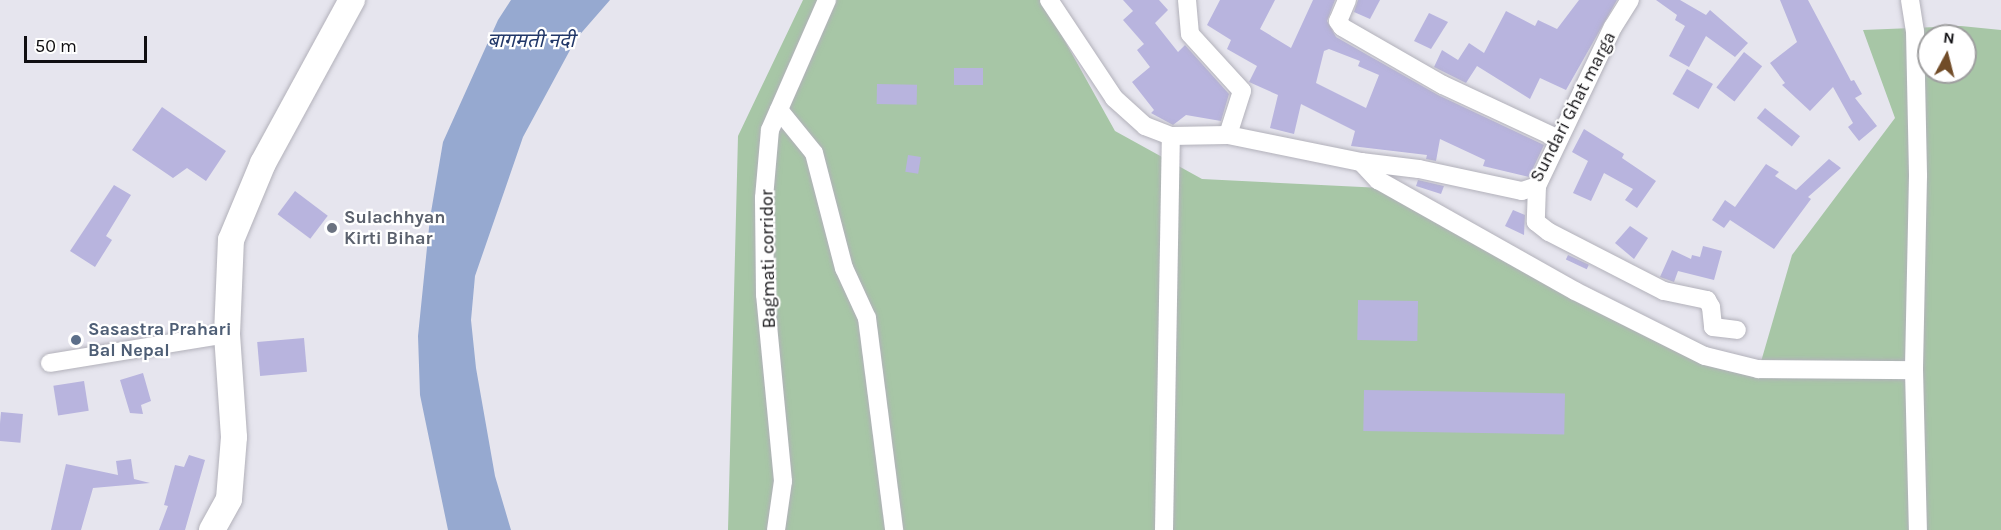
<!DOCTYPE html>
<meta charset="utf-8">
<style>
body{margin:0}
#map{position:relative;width:2001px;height:530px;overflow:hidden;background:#e6e5ee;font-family:Karla,"Noto Sans Devanagari",sans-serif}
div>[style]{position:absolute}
.green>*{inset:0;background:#a7c6a6}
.water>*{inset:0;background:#96a9d0}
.building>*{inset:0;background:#b8b4de;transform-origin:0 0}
.roads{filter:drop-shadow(0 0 2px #b2b1ba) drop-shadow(0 0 2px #b2b1ba)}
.minor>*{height:18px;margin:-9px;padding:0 9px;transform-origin:9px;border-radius:9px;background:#fff}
.secondary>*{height:26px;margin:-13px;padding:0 13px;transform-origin:13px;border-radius:13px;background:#fff}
.dots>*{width:16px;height:16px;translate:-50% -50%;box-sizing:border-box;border:3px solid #fff;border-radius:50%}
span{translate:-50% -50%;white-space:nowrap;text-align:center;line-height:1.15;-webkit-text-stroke:4.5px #fff;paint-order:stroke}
.street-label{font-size:18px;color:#100f12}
.worship-label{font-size:18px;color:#5b616d;font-weight:700}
.left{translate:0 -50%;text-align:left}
.service-label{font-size:18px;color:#4e5e75;font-weight:700}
.water-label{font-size:20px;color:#223869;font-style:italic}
.north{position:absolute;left:1917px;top:24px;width:60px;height:60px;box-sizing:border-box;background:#fff;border:2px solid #9f9fa0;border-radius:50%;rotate:7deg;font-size:16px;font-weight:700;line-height:24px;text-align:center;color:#100f12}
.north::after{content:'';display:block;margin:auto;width:21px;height:27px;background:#714c28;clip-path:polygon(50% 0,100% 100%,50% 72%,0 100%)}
.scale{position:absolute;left:24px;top:36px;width:123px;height:27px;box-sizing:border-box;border:3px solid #100f12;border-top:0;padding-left:8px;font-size:18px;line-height:21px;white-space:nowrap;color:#100f12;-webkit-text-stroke:4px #fff;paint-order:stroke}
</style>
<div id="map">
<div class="green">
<div style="clip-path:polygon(evenodd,803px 0,1042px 0,1115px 131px,1202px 179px,1382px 188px,1758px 372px,1792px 255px,1895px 118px,1863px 30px,1961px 26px,2001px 30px,2001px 530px,728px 530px,738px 136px,803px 0,1929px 36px,1965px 36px,1965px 72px,1929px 72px,1929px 36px)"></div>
</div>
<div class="water">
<div style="clip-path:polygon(511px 0,610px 0,576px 39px,523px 137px,475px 276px,471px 320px,476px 368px,495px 476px,511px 530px,448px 530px,420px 395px,418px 336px,430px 218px,443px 142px,498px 20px)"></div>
</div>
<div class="building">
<div style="clip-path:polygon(1123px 0,1159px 0,1168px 10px,1155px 23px,1178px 52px,1185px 45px,1229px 94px,1221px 121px,1186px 115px,1173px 125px,1151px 113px,1154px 110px,1132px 82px,1150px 67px,1137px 50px,1144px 44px,1123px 20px,1133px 11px)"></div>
<div style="clip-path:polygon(evenodd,1220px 0,1275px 0,1260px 29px,1291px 48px,1313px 0,1335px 0,1327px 21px,1336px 37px,1438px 95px,1544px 145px,1529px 177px,1483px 166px,1485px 160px,1440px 139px,1436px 161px,1426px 159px,1427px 155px,1351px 146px,1355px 131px,1301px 104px,1294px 134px,1270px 128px,1278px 95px,1249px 82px,1257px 66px,1227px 49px,1231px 40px,1207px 25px,1220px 0,1329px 49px,1360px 61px,1358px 66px,1379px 75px,1366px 108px,1316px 83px,1324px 51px,1329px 49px)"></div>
<div style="clip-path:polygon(1358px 0,1380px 0,1370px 19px,1354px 12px)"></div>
<div style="clip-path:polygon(1579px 0,1617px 0,1566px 90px,1540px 78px,1530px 99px,1477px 66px,1466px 83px,1434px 67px,1442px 50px,1458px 60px,1469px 43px,1484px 53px,1506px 11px,1535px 26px,1538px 20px,1557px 29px)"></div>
<div style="clip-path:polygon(1656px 0,1680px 0,1706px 15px,1710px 10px,1748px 43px,1735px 57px,1706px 36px,1689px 67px,1669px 56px,1685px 26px,1675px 20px,1677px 15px)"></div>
<div style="clip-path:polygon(1780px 0,1808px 0,1851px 81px,1854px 80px,1862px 94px,1855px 98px,1877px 126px,1859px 141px,1848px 127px,1853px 123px,1833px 87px,1810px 111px,1782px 85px,1785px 83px,1770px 63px,1797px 42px)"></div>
<div style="clip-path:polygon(1429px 13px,1448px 22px,1431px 49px,1414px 41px)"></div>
<div style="left:1744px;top:52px;width:23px;height:45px;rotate:38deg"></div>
<div style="left:954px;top:68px;width:29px;height:17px"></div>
<div style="left:1687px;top:69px;width:30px;height:29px;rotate:30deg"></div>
<div style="left:877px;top:84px;width:40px;height:20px;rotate:1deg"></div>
<div style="clip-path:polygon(162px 107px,226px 151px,206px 181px,187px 168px,173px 178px,132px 150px)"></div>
<div style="left:1765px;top:108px;width:45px;height:13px;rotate:39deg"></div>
<div style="clip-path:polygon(1584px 129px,1624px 154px,1622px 158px,1656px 181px,1637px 208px,1625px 200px,1633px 189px,1604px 173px,1591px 201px,1573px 193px,1588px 161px,1572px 152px)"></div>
<div style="left:908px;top:155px;width:13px;height:17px;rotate:9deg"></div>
<div style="clip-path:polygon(1829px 159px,1841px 168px,1808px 197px,1811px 199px,1774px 249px,1730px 220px,1724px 228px,1712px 220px,1725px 200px,1735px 207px,1766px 164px,1779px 172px,1775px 176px,1796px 190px)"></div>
<div style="clip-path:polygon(1418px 180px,1444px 186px,1441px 194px,1416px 186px)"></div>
<div style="clip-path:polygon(114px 185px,131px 195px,106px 236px,112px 240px,95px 267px,70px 251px)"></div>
<div style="left:295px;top:191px;width:41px;height:29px;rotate:37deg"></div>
<div style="clip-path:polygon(1513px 210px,1525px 215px,1524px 235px,1505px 226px)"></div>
<div style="clip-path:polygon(1630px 226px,1648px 238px,1634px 259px,1615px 243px)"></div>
<div style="clip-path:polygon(1703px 246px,1722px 251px,1714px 280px,1678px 271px,1674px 282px,1660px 277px,1672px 250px,1691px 259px,1692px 255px,1700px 257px)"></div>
<div style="left:1568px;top:255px;width:23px;height:5px;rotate:25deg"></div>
<div style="left:1358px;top:300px;width:60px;height:40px;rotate:1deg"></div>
<div style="left:304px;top:338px;width:34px;height:47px;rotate:85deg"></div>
<div style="clip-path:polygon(143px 373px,151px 401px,141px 405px,143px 414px,130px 413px,120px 380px)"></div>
<div style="left:84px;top:381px;width:30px;height:31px;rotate:81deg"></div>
<div style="left:1364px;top:390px;width:201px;height:41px;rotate:1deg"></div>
<div style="left:1px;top:412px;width:22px;height:29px;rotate:5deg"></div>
<div style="clip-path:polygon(189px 455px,205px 460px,185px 530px,159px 530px,168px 506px,164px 505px,175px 465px,184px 467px)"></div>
<div style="clip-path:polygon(131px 459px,134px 479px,150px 483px,93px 488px,81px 530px,51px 530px,66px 464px,118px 475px,116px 461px)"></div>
</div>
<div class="roads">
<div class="minor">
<div style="left:1049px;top:0;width:118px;rotate:56.4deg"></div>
<div style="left:1114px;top:98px;width:42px;rotate:42.1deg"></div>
<div style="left:1145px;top:126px;width:28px;rotate:21deg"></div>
<div style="left:1171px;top:136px;width:57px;rotate:-1deg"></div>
<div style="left:1228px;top:135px;width:136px;rotate:11.5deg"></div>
<div style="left:1361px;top:162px;width:25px;rotate:47deg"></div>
<div style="left:1378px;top:180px;width:226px;rotate:29.4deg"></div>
<div style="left:1575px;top:291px;width:145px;rotate:26.6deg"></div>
<div style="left:1705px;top:356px;width:55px;rotate:13.8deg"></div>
<div style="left:1758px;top:369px;width:156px;rotate:0.4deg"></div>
<div style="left:1187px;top:0;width:34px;rotate:85deg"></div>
<div style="left:1190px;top:34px;width:77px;rotate:47.6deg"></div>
<div style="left:1242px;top:91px;width:46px;rotate:107.7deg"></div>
<div style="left:1347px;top:0;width:23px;rotate:113deg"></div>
<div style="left:1338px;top:21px;width:7px;rotate:56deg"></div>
<div style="left:1342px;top:27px;width:116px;rotate:29.9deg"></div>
<div style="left:1443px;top:85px;width:128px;rotate:25deg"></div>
<div style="left:1910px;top:0;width:31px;rotate:81deg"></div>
<div style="left:1915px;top:31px;width:145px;rotate:88.8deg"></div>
<div style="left:1918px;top:176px;width:194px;rotate:91.2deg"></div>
<div style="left:1914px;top:370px;width:160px;rotate:88.6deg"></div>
<div style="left:779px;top:110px;width:55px;rotate:50.9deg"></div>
<div style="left:814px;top:153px;width:119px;rotate:75.4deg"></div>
<div style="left:844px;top:268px;width:55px;rotate:65.3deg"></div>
<div style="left:867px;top:318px;width:214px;rotate:82.7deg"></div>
<div style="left:1361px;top:162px;width:58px;rotate:6.9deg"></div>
<div style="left:1419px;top:169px;width:105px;rotate:12.1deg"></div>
<div style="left:1522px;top:191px;width:16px;rotate:-18deg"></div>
<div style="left:1537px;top:186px;width:176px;rotate:-64.5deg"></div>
<div style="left:1613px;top:27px;width:32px;rotate:-58deg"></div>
<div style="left:1537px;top:186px;width:36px;rotate:92deg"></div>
<div style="left:1536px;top:222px;width:16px;rotate:38deg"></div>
<div style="left:1549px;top:232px;width:129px;rotate:27.2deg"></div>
<div style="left:1664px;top:291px;width:44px;rotate:11.8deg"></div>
<div style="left:1707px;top:300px;width:8px;rotate:60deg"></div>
<div style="left:1711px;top:307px;width:20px;rotate:84deg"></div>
<div style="left:1713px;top:327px;width:24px;rotate:7deg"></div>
<div style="left:50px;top:363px;width:179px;rotate:-9.3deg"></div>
<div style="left:776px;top:530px;width:49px;rotate:-81.9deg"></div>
<div style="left:783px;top:481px;width:187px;rotate:-95.5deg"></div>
<div style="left:765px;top:295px;width:97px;rotate:-90.6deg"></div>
<div style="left:764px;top:198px;width:68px;rotate:-85deg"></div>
<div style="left:770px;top:130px;width:142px;rotate:-66.3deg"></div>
<div style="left:1164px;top:530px;width:394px;rotate:-89deg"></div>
</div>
<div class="secondary">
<div style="left:212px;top:530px;width:35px;rotate:-61deg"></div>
<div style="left:229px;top:499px;width:62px;rotate:-85.4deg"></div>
<div style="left:234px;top:437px;width:103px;rotate:-93.9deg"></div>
<div style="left:227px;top:334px;width:94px;rotate:-87.6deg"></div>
<div style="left:231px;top:240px;width:83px;rotate:-67.4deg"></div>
<div style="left:263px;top:163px;width:186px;rotate:-61.4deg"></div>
</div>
</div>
<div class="dots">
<div style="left:332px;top:228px;background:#6b7280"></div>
<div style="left:76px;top:340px;background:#5c6f8a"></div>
</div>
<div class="street-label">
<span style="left:1573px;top:107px;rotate:-63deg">Sundari Ghat marga</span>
<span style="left:768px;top:259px;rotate:-91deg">Bagmati corridor</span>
</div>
<div class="worship-label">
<span class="left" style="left:344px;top:228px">Sulachhyan<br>Kirti Bihar</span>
</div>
<div class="service-label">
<span class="left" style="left:88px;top:340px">Sasastra Prahari<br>Bal Nepal</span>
</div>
<div class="water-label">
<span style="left:531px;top:40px">बागमती नदी</span>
</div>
<div class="north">N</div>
<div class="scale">50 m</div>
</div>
